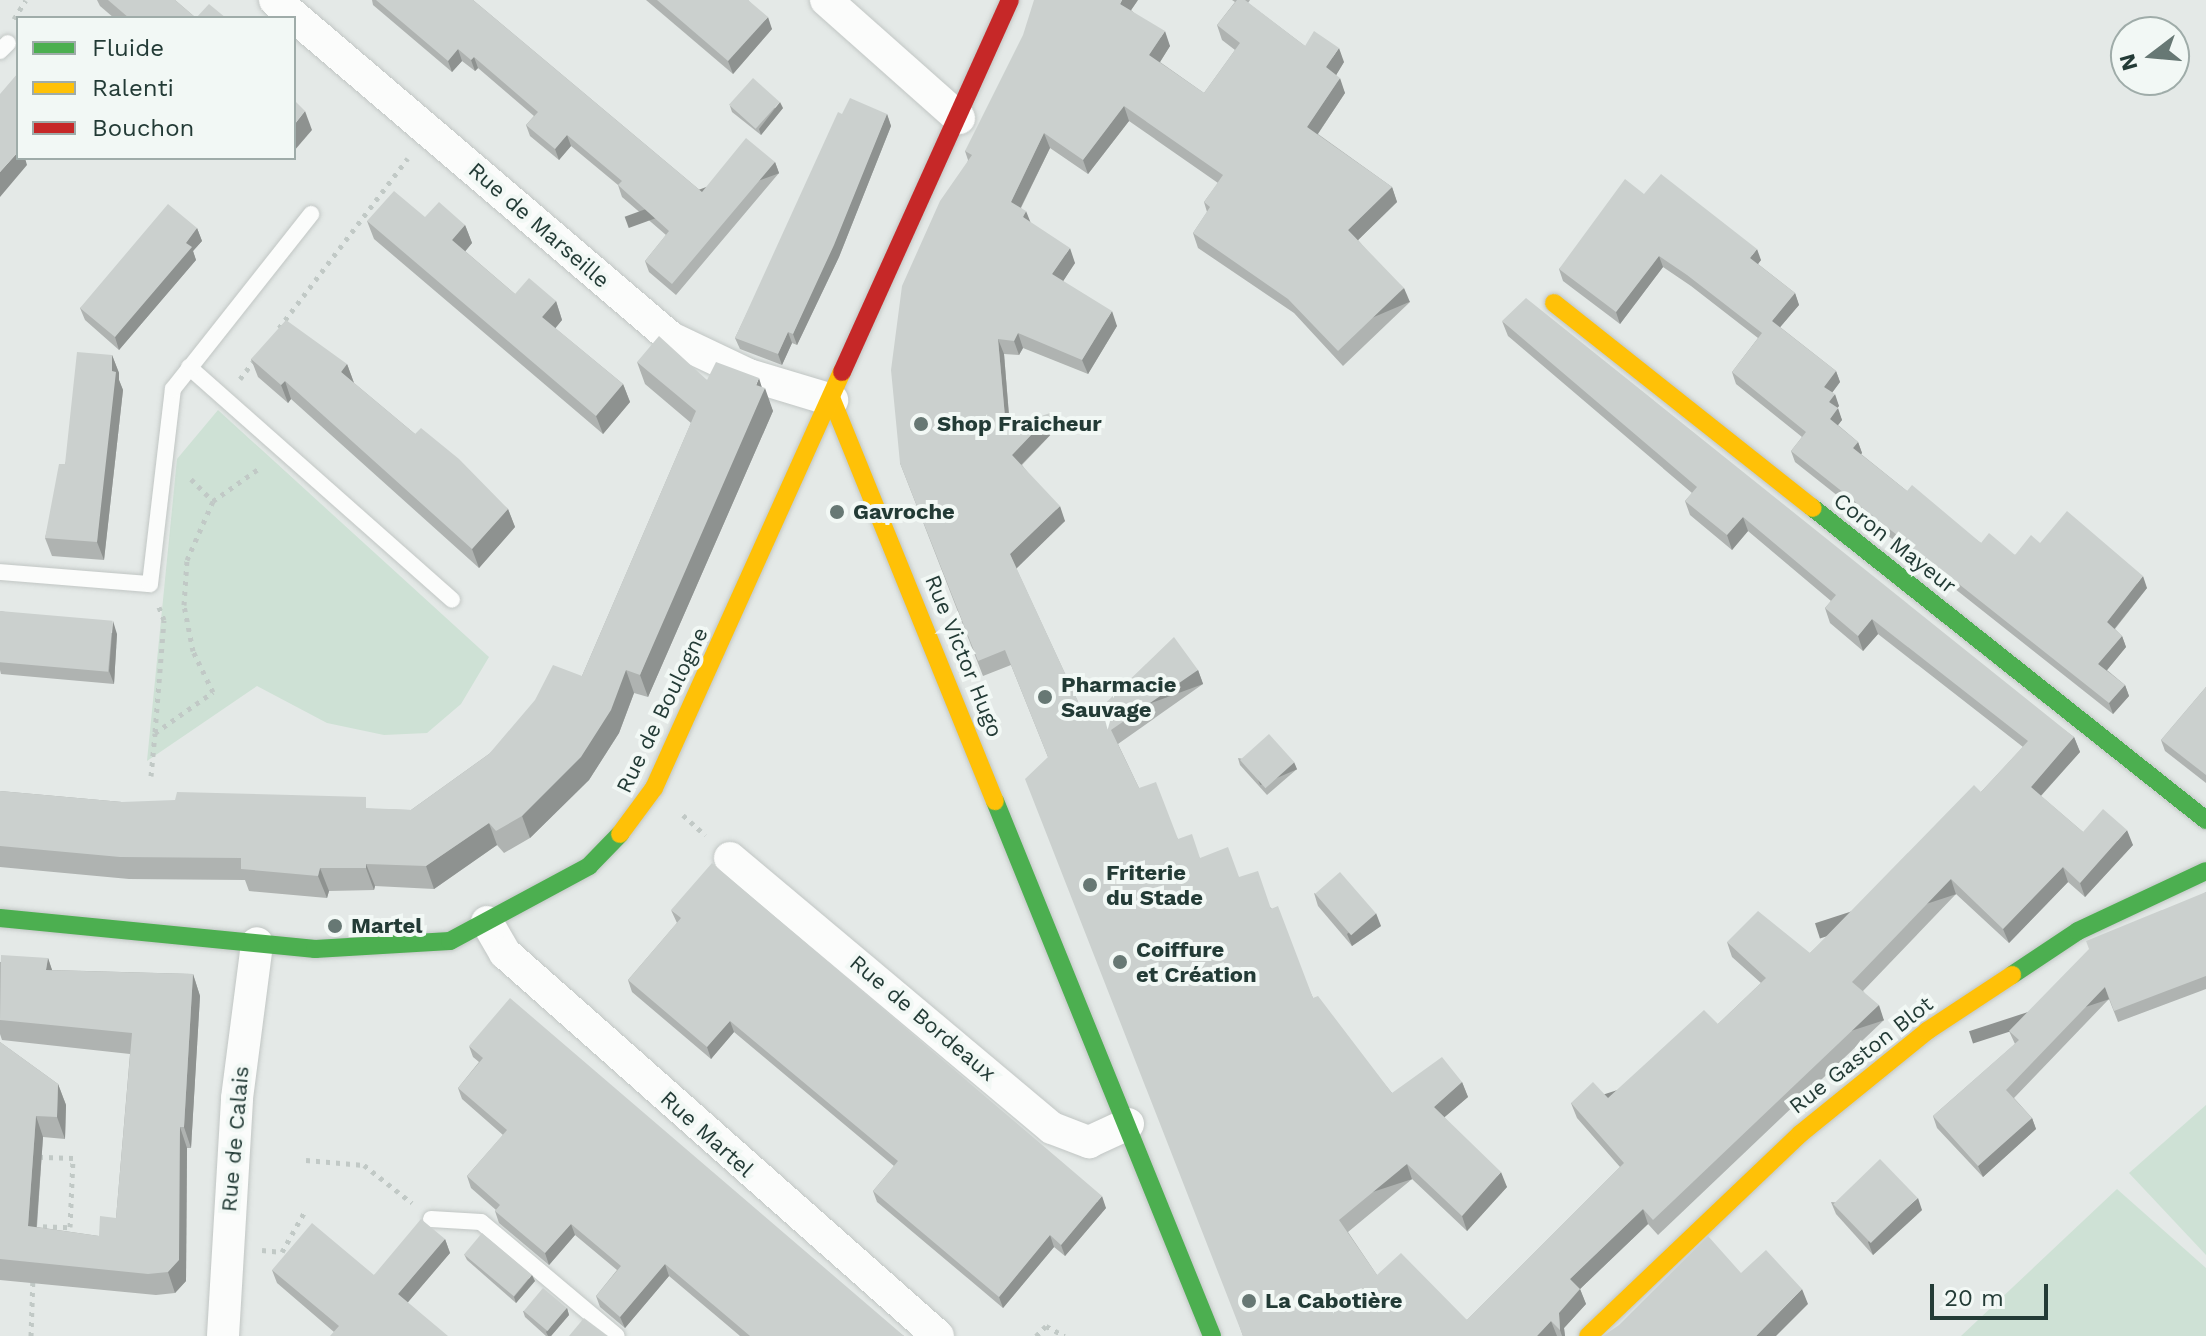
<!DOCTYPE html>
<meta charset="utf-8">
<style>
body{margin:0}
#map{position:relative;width:2206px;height:1336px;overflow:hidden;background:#e4e9e7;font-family:"Work Sans",sans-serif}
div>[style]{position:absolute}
.green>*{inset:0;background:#cee1d5}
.path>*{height:5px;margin-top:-2.5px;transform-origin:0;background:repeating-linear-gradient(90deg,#c1c9c6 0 4px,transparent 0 10px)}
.roads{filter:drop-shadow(0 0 2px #c1c6c4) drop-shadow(0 0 2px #c1c6c4)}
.lane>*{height:16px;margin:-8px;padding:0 8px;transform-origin:8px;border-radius:8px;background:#fbfcfb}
.street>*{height:32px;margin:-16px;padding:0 16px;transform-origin:16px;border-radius:16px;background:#fbfcfb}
.fast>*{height:18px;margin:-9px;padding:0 9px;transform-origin:9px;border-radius:9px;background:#4caf50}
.slow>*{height:18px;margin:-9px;padding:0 9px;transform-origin:9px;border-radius:9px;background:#ffc107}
.jam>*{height:18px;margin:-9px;padding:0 9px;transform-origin:9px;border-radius:9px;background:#c62828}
.wall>*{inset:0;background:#afb3b1}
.shaded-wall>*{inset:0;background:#8e9290;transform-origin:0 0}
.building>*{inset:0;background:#cbd0ce;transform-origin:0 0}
.dots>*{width:22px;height:22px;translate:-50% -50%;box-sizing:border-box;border:4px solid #f2f8f5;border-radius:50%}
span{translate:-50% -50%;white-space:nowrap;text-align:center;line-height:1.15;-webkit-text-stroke:8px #f2f8f5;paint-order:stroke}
.street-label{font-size:22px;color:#233b36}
.poi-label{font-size:22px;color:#233b36;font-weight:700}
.left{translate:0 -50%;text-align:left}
.legend{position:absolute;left:16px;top:16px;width:280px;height:144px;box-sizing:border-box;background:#f2f8f5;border:2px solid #9faca9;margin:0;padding:10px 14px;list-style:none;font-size:24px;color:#233b36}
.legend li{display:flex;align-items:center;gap:16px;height:40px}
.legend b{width:40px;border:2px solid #9faca9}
.north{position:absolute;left:2110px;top:16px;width:80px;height:80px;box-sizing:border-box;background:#f2f8f5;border:2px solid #9faca9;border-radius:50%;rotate:254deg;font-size:22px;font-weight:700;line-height:32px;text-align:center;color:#233b36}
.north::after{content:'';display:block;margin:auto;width:28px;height:36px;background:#677874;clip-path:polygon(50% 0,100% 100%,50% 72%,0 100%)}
.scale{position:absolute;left:1930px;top:1284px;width:118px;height:36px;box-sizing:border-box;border:4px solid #233b36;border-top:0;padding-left:10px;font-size:24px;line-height:28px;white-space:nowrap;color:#233b36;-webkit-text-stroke:6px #f2f8f5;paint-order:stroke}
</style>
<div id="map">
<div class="green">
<div style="clip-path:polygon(218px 410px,489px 657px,461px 704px,427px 733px,384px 735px,327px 723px,257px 686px,147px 761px,177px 459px)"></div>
<div style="clip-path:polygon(2206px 1105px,2206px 1255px,2129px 1173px)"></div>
<div style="clip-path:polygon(2117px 1189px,2206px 1268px,2206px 1336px,1961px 1336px)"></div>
</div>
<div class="path">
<div style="left:14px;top:19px;width:22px;rotate:-58deg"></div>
<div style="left:279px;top:328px;width:213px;rotate:-52.8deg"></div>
<div style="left:240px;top:379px;width:26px;rotate:-53deg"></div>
<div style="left:191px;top:479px;width:31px;rotate:45deg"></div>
<div style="left:213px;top:501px;width:59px;rotate:-35.3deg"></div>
<div style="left:155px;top:732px;width:112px;rotate:-85.4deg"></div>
<div style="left:164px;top:620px;width:14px;rotate:-111deg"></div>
<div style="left:151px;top:776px;width:43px;rotate:-84.7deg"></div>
<div style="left:155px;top:733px;width:71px;rotate:-35.3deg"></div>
<div style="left:213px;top:692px;width:46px;rotate:-116deg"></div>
<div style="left:193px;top:651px;width:47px;rotate:-101.1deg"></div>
<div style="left:184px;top:605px;width:45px;rotate:-86.2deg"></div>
<div style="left:187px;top:560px;width:64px;rotate:-66.2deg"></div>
<div style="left:683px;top:815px;width:30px;rotate:42deg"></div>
<div style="left:306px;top:1160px;width:58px;rotate:4.9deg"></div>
<div style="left:364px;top:1165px;width:61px;rotate:38.4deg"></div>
<div style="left:33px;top:1226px;width:37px;rotate:2deg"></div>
<div style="left:70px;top:1227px;width:69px;rotate:-87.5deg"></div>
<div style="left:73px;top:1158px;width:36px;rotate:-178deg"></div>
<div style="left:262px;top:1250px;width:20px;rotate:6deg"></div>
<div style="left:282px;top:1252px;width:45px;rotate:-60.6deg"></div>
<div style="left:31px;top:1336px;width:59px;rotate:-88.1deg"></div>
<div style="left:1036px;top:1336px;width:14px;rotate:-45deg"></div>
<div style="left:1046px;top:1326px;width:21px;rotate:28deg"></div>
</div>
<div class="roads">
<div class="lane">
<div style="left:0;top:51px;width:11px;rotate:-45deg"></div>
<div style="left:189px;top:367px;width:351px;rotate:41.5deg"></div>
<div style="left:0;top:572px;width:150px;rotate:4.6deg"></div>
<div style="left:150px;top:584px;width:196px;rotate:-83.3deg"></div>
<div style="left:173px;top:389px;width:223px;rotate:-51.7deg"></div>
<div style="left:431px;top:1219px;width:50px;rotate:3.4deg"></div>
<div style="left:481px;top:1222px;width:177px;rotate:40deg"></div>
</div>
<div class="street">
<div style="left:275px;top:0;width:521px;rotate:40.48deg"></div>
<div style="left:671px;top:338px;width:86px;rotate:25.4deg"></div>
<div style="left:749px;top:375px;width:87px;rotate:16.8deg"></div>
<div style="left:826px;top:0;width:178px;rotate:41.6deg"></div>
<div style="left:730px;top:858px;width:420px;rotate:40deg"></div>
<div style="left:1052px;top:1128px;width:40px;rotate:21deg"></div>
<div style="left:1089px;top:1142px;width:43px;rotate:-24.8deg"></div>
<div style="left:487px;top:922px;width:36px;rotate:60deg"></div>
<div style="left:505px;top:953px;width:578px;rotate:41.49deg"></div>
<div style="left:223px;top:1336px;width:238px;rotate:-86.6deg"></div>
<div style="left:237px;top:1098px;width:156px;rotate:-82.6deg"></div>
</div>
<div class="fast">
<div style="left:1813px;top:508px;width:502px;rotate:38.45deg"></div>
<div style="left:995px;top:801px;width:577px;rotate:67.92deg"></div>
<div style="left:0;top:918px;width:317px;rotate:5.6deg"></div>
<div style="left:315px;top:949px;width:135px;rotate:-3.4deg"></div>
<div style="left:450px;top:941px;width:158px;rotate:-28.3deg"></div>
<div style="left:589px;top:866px;width:45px;rotate:-45.9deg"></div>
<div style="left:2012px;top:975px;width:79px;rotate:-33.7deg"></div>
<div style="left:2078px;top:931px;width:141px;rotate:-25.1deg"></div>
</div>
<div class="slow">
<div style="left:1554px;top:303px;width:330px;rotate:38.4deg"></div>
<div style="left:832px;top:400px;width:433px;rotate:67.9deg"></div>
<div style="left:620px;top:834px;width:57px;rotate:-53.5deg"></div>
<div style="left:654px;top:788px;width:457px;rotate:-65.7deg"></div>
<div style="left:1588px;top:1336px;width:293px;rotate:-43.6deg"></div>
<div style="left:1800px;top:1134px;width:164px;rotate:-39deg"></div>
<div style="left:1927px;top:1031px;width:102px;rotate:-33.4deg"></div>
</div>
<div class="jam">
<div style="left:842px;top:372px;width:408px;rotate:-65.7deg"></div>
</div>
</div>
<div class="wall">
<div style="clip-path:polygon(97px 0,175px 0,196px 18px,114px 18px,100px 6px)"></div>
<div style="clip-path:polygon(372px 0,473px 0,702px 192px,775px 162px,779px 173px,676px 295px,649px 272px,645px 261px,666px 235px,622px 197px,618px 185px,571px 146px,559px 160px,530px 136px,526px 125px,534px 116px,478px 68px,475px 71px,462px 61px,452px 72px,373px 5px)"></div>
<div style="clip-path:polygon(646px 0,748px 0,772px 29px,733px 74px)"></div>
<div style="clip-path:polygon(1138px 0,1131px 10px,1170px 46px,1160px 62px,1204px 93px,1235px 50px,1222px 40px,1217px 25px,1235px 2px,1232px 0,1250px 0,1248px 3px,1305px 46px,1344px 62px,1336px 75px,1345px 93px,1318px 134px,1392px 187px,1397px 202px,1358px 240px,1410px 302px,1343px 366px,1294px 313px,1198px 248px,1193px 233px,1207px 212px,1204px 202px,1218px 183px,1129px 121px,1088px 174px,1050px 148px,1021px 208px,1030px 222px,1075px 263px,1063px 281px,1117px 326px,1088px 374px,1023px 348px,1019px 355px,1004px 354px,1010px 426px,1058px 427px,1022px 465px,1065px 521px,1016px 568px,1087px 721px,1198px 670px,1203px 684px,1118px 744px,1139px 788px,1178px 839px,1200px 858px,1239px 877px,1272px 909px,1313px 998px,1392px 1093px,1462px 1082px,1468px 1097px,1444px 1117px,1507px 1187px,1467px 1231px,1412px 1179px,1348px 1232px,1377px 1275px,1467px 1320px,1620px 1167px,1577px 1118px,1571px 1103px,1608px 1098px,1718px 1024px,1761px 983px,1732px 957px,1727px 942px,1810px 953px,1981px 792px,2023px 747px,1878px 634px,1863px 651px,1830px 623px,1825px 608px,1831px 601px,1748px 531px,1732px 550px,1690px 515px,1685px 501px,1692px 493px,1508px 336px,1502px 321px,2074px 737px,2080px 752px,2041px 796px,2083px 832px,2133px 845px,2085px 897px,2068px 882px,2009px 943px,1956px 894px,1863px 991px,1884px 1020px,1658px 1235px,1648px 1224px,1580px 1289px,1586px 1304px,1564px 1328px,1565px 1336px,1243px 1336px,1048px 757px,1011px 665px,983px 676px,900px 463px,968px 160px,965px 151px)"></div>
<div style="clip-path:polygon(730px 106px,783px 108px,761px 135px,732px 112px)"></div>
<div style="clip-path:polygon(842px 114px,887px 114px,891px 126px,839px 257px,797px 345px,792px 343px,782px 365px,740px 349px,735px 338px)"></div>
<div style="clip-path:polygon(1644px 194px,1761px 260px,1758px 264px,1795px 293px,1799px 305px,1780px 327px,1836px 371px,1840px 382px,1832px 393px,1839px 406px,1837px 408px,1842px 420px,1838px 425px,1858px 442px,1862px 453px,1861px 454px,1907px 491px,1981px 543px,2015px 555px,2040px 543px,2147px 588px,2115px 629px,2122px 636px,2126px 647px,2107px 670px,2125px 685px,2129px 696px,2113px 714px,1795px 462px,1791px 451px,1802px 437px,1736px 384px,1732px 372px,1758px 338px,1691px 286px,1663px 267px,1620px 324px,1563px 281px,1559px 269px)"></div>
<div style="clip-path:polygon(425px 217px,465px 225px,472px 243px,465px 251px,515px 294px,556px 301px,562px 320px,555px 328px,623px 384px,630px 402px,603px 434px,374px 239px,367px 221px)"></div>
<div style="clip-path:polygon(197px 228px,202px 241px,193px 251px,196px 260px,119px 350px,85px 320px,80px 308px)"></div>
<div style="clip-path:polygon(112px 355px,119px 373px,119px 380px,123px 390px,104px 560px,52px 556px,45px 538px,65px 464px)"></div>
<div style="clip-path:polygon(251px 359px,347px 364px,354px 383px,415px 434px,508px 509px,515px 527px,479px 568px,291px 399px,288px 403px,258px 377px)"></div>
<div style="clip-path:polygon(637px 362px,707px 380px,762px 387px,773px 411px,648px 697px,634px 693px,619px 733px,589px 780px,530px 838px,504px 853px,497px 845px,434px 889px,375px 886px,374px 890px,329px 891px,327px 898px,249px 891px,245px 880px,129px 879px,0 867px,0 791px,122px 802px,411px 810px,489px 754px,582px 676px,691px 423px,645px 384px)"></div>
<div style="clip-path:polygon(0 611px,117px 634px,114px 684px,1px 674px,0 670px)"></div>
<div style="clip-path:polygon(2206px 687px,2206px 783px,2165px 751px,2161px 740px)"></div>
<div style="clip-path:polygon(1238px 758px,1297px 769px,1267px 795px,1240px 765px)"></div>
<div style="clip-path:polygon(2206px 892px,2206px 989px,2118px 1022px,2109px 999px,2014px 1098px,2032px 1118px,2036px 1129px,1983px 1177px,1937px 1128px,1933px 1116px,2015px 1044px,2009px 1031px)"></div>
<div style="clip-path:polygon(1314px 893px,1381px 926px,1352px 946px,1318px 906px)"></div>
<div style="clip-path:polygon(671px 910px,1106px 1208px,1065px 1256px,1054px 1247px,1003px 1308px,877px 1202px,873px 1191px,894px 1166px,734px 1032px,711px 1059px,632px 992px,628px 980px,677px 923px)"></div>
<div style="clip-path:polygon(48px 958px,52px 970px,193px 974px,200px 996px,191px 1148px,187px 1148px,186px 1281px,175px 1293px,156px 1295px,0 1280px,0 1042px,58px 1084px,66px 1105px,65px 1139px,43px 1137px,37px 1227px,99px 1236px,116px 1218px,130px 1054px,2px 1040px,0 1034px,0 962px)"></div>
<div style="clip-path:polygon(469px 1046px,904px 1336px,740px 1336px,669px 1276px,625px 1328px,600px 1307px,596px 1296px,617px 1270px,575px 1235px,549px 1265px,499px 1223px,495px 1211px,496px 1210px,471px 1188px,467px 1176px,503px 1135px,462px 1099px,458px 1088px,479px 1062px,473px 1057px)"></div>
<div style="clip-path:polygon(1831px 1202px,1922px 1210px,1873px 1255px,1836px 1214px)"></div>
<div style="clip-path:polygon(445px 1239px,450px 1253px,408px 1302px,334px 1332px,277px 1283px,272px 1270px,374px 1275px)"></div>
<div style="clip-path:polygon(464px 1254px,535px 1281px,516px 1303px,467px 1260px)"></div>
<div style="clip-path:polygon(567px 1308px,569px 1315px,551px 1336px,546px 1336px,525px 1317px,523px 1311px)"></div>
</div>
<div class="shaded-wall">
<div style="clip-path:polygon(1122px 0,1138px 0,1125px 19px,1120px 4px)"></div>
<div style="clip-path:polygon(768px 17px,772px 29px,733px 74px,728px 61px)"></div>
<div style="clip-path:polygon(1165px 31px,1170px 46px,1155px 70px,1149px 55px)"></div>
<div style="clip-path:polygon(1339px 48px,1344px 62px,1332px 82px,1326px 67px)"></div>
<div style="clip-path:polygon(458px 49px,462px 61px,452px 72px,448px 61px)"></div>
<div style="clip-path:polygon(474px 57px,478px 68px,475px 71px,471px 60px)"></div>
<div style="clip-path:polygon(1340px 78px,1345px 93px,1313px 141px,1307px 127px)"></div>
<div style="clip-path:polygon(780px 102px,783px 108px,761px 135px,759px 129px)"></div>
<div style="clip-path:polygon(1124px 106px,1129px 121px,1088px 174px,1083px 160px)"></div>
<div style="clip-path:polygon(305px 111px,312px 130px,294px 151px,294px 125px)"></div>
<div style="clip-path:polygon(887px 114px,891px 126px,839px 257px,797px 345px,793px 334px)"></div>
<div style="clip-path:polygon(1044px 133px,1050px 148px,1016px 217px,1011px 202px)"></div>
<div style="clip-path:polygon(567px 135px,571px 146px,559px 160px,555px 149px)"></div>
<div style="clip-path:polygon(18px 152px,18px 158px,25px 158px,27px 165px,0 197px,0 172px)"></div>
<div style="left:775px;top:162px;width:12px;height:160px;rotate:70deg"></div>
<div style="clip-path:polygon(1392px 187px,1397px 202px,1353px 245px,1348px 230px)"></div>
<div style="clip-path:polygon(1026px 211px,1032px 226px,1023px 217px)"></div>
<div style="clip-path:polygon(465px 225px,472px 243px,459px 259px,452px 240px)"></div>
<div style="clip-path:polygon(197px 228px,202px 241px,193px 251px,196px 260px,119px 350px,115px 337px)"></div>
<div style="clip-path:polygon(1070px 248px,1075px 263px,1058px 289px,1052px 274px)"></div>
<div style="clip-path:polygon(1757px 249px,1761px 260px,1754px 269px,1750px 258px)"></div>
<div style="clip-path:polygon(1659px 256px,1663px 267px,1620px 324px,1616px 312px)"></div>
<div style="left:1404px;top:288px;width:15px;height:91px;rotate:67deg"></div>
<div style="clip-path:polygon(1795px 293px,1799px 305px,1776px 332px,1772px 321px)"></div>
<div style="clip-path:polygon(556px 301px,562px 320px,549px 336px,542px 317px)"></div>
<div style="clip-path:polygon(1112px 311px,1117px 326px,1088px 374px,1082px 360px)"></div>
<div style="clip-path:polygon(788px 332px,792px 343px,782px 365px,778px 354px)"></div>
<div style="clip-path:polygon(1018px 333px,1023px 348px,1019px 355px,1014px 341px)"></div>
<div style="clip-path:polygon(998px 339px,1004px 354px,1011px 442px,1006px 428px)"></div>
<div style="clip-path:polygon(112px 355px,119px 373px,119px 380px,123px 390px,104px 560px,97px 542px)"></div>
<div style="clip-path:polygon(347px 364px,354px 383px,341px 372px)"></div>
<div style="clip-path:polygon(1836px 371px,1840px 382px,1828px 398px,1824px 387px)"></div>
<div style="clip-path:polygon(759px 378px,763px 391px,765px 388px,773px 411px,648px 697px,640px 675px)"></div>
<div style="clip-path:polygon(285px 381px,291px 399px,288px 403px,281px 385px)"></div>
<div style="clip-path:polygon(623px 384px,630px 402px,603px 434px,596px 416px)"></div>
<div style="clip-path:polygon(1835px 394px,1839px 406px,1833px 413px,1829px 402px)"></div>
<div style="clip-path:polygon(1838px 408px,1842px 420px,1834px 430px,1830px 419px)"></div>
<div style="clip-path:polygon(1053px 412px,1058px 427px,1017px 469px,1012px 455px)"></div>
<div style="clip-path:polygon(1858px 442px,1862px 453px,1857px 459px,1853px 448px)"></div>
<div style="clip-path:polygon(1060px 506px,1065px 521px,1016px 569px,1010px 554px)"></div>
<div style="clip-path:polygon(508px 509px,515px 527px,479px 568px,472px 549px)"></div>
<div style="clip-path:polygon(1743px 517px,1748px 531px,1732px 550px,1727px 535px)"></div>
<div style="clip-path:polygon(2143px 576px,2147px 588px,2111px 633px,2107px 622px)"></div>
<div style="clip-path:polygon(1872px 619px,1878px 634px,1863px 651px,1858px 636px)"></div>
<div style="clip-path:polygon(113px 621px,117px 634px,114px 684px,109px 671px)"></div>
<div style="clip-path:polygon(2122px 636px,2126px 647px,2103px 675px,2098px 664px)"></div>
<div style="clip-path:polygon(626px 670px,634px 693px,619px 733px,589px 780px,530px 838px,522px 816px)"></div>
<div style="left:1198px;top:670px;width:15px;height:106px;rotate:70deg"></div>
<div style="clip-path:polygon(2125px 685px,2129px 696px,2113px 714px,2109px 703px)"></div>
<div style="clip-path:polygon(2074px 737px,2080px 752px,2036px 801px,2031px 787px)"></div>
<div style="left:1294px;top:762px;width:8px;height:40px;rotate:67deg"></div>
<div style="clip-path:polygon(489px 823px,497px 845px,434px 889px,426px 866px)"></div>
<div style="clip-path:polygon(2127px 830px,2133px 845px,2085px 897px,2080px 883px)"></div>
<div style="clip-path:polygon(366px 864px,375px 886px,374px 890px,366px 868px)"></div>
<div style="clip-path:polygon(2063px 867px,2068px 882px,2009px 943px,2003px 929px)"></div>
<div style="clip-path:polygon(320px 868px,329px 891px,327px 898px,318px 876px)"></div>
<div style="left:1951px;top:879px;width:16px;height:143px;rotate:72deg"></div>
<div style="clip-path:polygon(1376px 913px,1381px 926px,1352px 946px,1347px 934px)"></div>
<div style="clip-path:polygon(48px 958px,55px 979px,46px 970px)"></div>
<div style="clip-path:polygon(193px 974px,200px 996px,191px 1148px,184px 1127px)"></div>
<div style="left:2105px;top:987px;width:13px;height:143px;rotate:72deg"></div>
<div style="left:1879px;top:1005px;width:16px;height:312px;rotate:72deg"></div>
<div style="clip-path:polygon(730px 1021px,734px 1032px,711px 1059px,707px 1047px)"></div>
<div style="clip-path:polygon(1462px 1082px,1468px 1097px,1439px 1122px,1434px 1107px)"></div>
<div style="clip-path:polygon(58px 1084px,66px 1105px,65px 1139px,57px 1117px)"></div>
<div style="clip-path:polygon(36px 1116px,43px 1137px,35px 1247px,28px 1226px)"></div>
<div style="clip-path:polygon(2032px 1118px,2036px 1129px,1983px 1177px,1978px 1166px)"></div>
<div style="clip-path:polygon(180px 1127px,187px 1148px,186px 1281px,175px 1293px,168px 1272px)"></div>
<div style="left:1407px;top:1164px;width:16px;height:88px;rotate:72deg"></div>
<div style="clip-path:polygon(1501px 1172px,1507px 1187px,1467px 1231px,1462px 1216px)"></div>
<div style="clip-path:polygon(1102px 1196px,1106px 1208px,1065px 1256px,1061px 1245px)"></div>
<div style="clip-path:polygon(1918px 1198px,1922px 1210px,1873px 1255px,1868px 1242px)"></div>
<div style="clip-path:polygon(1643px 1209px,1648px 1224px,1580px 1289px,1586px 1304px,1564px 1328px,1565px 1336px,1562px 1336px,1560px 1330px,1559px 1313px,1570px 1279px)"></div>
<div style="clip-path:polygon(571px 1224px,575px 1235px,549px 1265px,545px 1253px)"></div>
<div style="clip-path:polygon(1050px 1235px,1054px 1247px,1003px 1308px,999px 1297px)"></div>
<div style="clip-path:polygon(445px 1239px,450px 1253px,403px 1308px,398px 1294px)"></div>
<div style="clip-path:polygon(665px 1264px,669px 1276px,625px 1328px,620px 1317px)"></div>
<div style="clip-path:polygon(532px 1275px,535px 1281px,516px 1303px,514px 1297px)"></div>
<div style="clip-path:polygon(1802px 1289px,1808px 1304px,1776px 1336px,1756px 1336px)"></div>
<div style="clip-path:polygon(567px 1308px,569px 1315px,551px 1336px,548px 1336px,546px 1332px)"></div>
<div style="clip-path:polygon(1551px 1321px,1557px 1336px,1537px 1336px)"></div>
</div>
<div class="building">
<div style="clip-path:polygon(108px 0,175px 0,196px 18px,129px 18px)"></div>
<div style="clip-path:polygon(376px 0,473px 0,702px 192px,746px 138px,775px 162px,672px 284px,645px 261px,669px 231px,618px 185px,622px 181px,567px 135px,555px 149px,526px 125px,538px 112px,474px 57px,471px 60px,458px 49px,448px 61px)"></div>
<div style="clip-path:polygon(657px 0,748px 0,768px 17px,728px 61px)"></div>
<div style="clip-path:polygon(1034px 0,1122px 0,1120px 4px,1165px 31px,1149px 55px,1204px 93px,1240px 43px,1217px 25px,1237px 0,1245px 0,1305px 46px,1314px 31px,1339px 48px,1326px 67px,1340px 78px,1307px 127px,1392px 187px,1348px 230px,1404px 288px,1338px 351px,1288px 299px,1193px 233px,1210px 207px,1204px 202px,1223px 175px,1124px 106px,1083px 160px,1044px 133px,1011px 202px,1026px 211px,1023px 217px,1070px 248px,1052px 274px,1112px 311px,1082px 360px,1018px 333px,1014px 341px,998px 339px,1006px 428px,1053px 412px,1012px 455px,1060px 506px,1010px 554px,1087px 721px,1174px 637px,1198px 670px,1111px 730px,1139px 788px,1156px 782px,1178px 839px,1192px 834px,1200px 858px,1228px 847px,1239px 877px,1258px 871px,1271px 909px,1278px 906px,1313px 998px,1318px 996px,1392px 1093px,1442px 1057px,1462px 1082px,1434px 1107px,1501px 1172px,1462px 1216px,1407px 1164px,1339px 1220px,1377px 1275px,1401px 1253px,1467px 1320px,1624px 1163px,1571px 1103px,1593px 1082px,1608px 1098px,1704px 1010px,1718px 1024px,1766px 978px,1727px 942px,1758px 911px,1810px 953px,1974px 785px,1981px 792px,2028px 741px,1872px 619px,1858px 636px,1825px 608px,1836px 595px,1743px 517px,1727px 535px,1685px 501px,1697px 487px,1502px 321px,1526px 298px,2074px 737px,2031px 787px,2083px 832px,2103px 809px,2127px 830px,2080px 883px,2063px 867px,2003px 929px,1951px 879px,1852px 982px,1879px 1005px,1653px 1220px,1643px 1209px,1570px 1279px,1580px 1289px,1559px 1313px,1560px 1330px,1551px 1321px,1537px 1336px,1243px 1336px,1025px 779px,1048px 757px,1005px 650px,978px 661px,900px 463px,891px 370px,902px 286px,940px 201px,972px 155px,965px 151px,1023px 35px)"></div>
<div style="clip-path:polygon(209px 4px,226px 18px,196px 18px)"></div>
<div style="clip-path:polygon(18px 73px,18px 139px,16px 142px,18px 144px,18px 152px,0 172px,0 94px)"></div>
<div style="left:753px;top:78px;width:36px;height:36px;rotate:42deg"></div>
<div style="clip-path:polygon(850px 98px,887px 114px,834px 245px,793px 334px,788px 332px,778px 354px,735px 338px,838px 112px,842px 114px)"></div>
<div style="clip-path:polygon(294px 100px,305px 111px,294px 125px)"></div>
<div style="clip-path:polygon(1661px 174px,1757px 249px,1750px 258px,1795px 293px,1772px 321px,1836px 371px,1824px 387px,1835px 394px,1829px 402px,1838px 408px,1830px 419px,1858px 442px,1853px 448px,1907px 491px,1912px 485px,1981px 543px,1989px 533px,2015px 555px,2031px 535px,2040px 543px,2067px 511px,2143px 576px,2107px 622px,2122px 636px,2098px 664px,2125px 685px,2109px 703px,1791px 451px,1806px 432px,1732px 372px,1762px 333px,1687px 275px,1659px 256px,1616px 312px,1559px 269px,1625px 179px,1644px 194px)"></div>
<div style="clip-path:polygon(394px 191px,425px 217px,439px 202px,465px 225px,452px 240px,515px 294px,529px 278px,556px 301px,542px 317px,623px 384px,596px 416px,367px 221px)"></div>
<div style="clip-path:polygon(168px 204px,197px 228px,186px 243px,192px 247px,115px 337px,80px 308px)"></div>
<div style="clip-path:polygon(286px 320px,347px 364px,341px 372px,415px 434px,421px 428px,459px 459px,508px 509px,472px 549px,285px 381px,281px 385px,251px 359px)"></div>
<div style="clip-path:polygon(659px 336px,707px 380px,716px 362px,759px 378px,756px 385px,765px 388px,640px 675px,626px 670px,611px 710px,581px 757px,522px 816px,496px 831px,489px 823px,426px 866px,366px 864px,366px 868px,320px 868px,318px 876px,241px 869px,241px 858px,120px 857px,0 846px,0 791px,122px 802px,175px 800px,177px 792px,366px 797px,366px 808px,411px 810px,489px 754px,535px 700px,553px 665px,582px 676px,696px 411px,637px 362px)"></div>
<div style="clip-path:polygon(77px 352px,112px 355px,112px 371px,116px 372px,97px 542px,45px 538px,59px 464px,65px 464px)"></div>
<div style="left:0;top:611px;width:113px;height:51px;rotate:5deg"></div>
<div style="clip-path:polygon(2206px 687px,2206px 775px,2161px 740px)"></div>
<div style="left:1269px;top:734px;width:38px;height:39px;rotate:48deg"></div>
<div style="clip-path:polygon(712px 863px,1102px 1196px,1061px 1245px,1050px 1235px,999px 1297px,873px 1191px,898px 1161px,730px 1021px,707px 1047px,628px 980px,681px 918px,671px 910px)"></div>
<div style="left:1340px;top:872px;width:55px;height:33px;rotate:49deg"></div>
<div style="clip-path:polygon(2206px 892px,2206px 976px,2114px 1011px,2105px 987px,2006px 1090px,2032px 1118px,1978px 1166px,1933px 1116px,2019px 1040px,2009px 1031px,2089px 949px,2086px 941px)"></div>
<div style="clip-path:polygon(1px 955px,48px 958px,46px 970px,193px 974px,184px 1127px,180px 1127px,179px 1260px,168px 1272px,148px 1274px,0 1259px,0 1042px,58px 1084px,57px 1117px,36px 1116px,28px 1226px,99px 1236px,100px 1216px,116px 1218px,132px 1033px,0 1020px)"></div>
<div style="clip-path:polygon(510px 998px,904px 1336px,750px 1336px,665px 1264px,620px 1317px,596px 1296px,621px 1266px,571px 1224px,545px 1253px,495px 1211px,500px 1205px,467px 1176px,507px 1130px,458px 1088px,483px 1058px,469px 1046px)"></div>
<div style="left:1880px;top:1159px;width:54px;height:65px;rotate:46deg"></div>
<div style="clip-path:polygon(421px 1219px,445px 1239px,398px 1294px,448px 1336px,330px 1336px,339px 1326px,272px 1270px,312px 1223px,374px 1275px)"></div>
<div style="left:482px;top:1233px;width:65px;height:28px;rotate:40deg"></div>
<div style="clip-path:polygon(1708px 1236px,1741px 1273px,1766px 1250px,1802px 1289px,1756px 1336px,1603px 1336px,1619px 1325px)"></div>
<div style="left:543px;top:1288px;width:31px;height:30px;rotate:40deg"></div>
<div style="clip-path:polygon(584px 1318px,608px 1336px,569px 1336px)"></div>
</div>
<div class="dots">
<div style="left:921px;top:424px;background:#677874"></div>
<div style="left:837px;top:512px;background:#677874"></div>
<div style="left:1045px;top:697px;background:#677874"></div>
<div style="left:1090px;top:885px;background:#677874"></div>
<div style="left:335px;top:926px;background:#677874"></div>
<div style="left:1120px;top:962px;background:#677874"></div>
<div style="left:1249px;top:1301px;background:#677874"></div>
</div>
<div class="street-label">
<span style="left:539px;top:225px;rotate:41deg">Rue de Marseille</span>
<span style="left:1895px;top:543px;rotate:38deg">Coron Mayeur</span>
<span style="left:964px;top:656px;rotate:68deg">Rue Victor Hugo</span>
<span style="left:662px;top:710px;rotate:-64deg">Rue de Boulogne</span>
<span style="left:923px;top:1018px;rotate:40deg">Rue de Bordeaux</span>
<span style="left:1861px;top:1055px;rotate:-38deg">Rue Gaston Blot</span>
<span style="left:707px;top:1134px;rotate:42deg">Rue Martel</span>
<span style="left:235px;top:1139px;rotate:-85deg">Rue de Calais</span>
</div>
<div class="poi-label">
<span class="left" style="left:937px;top:424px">Shop Fraicheur</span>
<span class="left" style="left:853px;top:512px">Gavroche</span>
<span class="left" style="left:1061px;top:697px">Pharmacie<br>Sauvage</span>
<span class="left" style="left:1106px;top:885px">Friterie<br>du Stade</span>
<span class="left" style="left:351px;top:926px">Martel</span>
<span class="left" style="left:1136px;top:962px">Coiffure<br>et Création</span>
<span class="left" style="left:1265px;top:1301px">La Cabotière</span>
</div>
<ul class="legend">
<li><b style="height:10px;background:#4caf50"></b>Fluide</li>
<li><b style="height:10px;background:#ffc107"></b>Ralenti</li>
<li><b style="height:10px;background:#c62828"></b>Bouchon</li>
</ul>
<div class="north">N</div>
<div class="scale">20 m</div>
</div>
